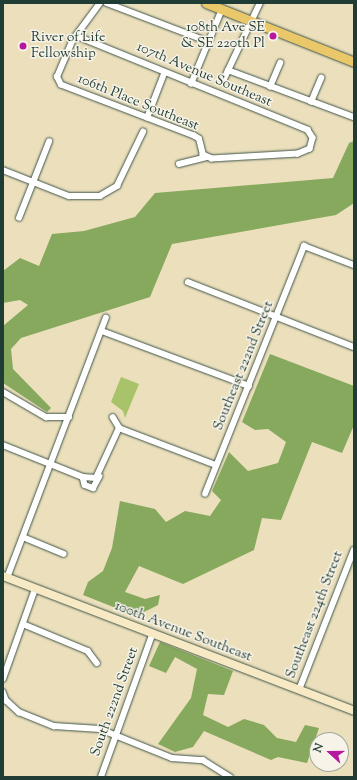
<!DOCTYPE html>
<style>
body{margin:0}
#map{position:relative;width:357px;height:780px;overflow:hidden;background:#ebdfbc;font-family:"Sorts Mill Goudy",serif}
div>[style]{position:absolute}
.green>*{inset:0;background:#a8c369}
.forest>*{inset:0;background:#86a95d}
.roads{filter:drop-shadow(0 0 1px #3e5548) drop-shadow(0 0 1px #3e5548)}
.street>*{height:5.5px;margin:-2.75px;padding:0 2.75px;transform-origin:2.75px;border-radius:2.75px;background:#fff}
.secondary>*{height:8px;margin:-4px;padding:0 4px;transform-origin:4px;border-radius:4px;background:#f7e9c3}
.primary>*{height:9px;margin:-4.5px;padding:0 4.5px;transform-origin:4.5px;border-radius:4.5px;background:#eac769}
.dots>*{width:11px;height:11px;translate:-50% -50%;box-sizing:border-box;border:2px solid #f7f3e8;border-radius:50%}
span{translate:-50% -50%;white-space:nowrap;text-align:center;line-height:1.15;-webkit-text-stroke:3px #f7f3e8;paint-order:stroke}
.poi-label{font-size:14px;color:#1f3d34}
.right{translate:-100% -50%;text-align:right}
.left{translate:0 -50%;text-align:left}
.street-label{font-size:14px;color:#1f3d34}
.frame{position:absolute;inset:0;border:4px solid #1f3d34;pointer-events:none}
.north{position:absolute;left:309px;top:732px;width:40px;height:40px;box-sizing:border-box;background:#f7f3e8;border:1px solid #a1aaa0;border-radius:50%;rotate:291deg;font-size:11px;font-weight:700;line-height:16px;text-align:center;color:#1f3d34}
.north::after{content:'';display:block;margin:auto;width:14px;height:18px;background:#b5179e;clip-path:polygon(50% 0,100% 100%,50% 72%,0 100%)}
</style>
<div id="map">
<div class="green">
<div style="clip-path:polygon(121px 377px,139px 384px,125px 418px,123px 411px,111px 402px)"></div>
</div>
<div class="forest">
<div style="clip-path:polygon(354px 141px,354px 203px,336px 215px,172px 244px,150px 297px,21px 338px,11px 349px,13px 369px,51px 408px,47px 412px,3px 383px,3px 326px,28px 305px,20px 300px,3px 303px,3px 271px,20px 258px,39px 266px,52px 234px,84px 231px,135px 217px,155px 193px,333px 178px,349px 143px)"></div>
<div style="clip-path:polygon(270px 354px,354px 386px,354px 425px,342px 453px,312px 442px,281px 520px,262px 518px,254px 550px,183px 584px,139px 566px,125px 592px,145px 599px,160px 595px,158px 605px,136px 616px,83px 595px,88px 582px,103px 571px,112px 548px,120px 501px,155px 509px,166px 522px,185px 511px,210px 516px,221px 500px,212px 491px,229px 452px,248px 471px,278px 463px,286px 442px,268px 429px,255px 430px,242px 422px)"></div>
<div style="clip-path:polygon(160px 642px,233px 671px,224px 695px,208px 694px,203px 715px,228px 727px,244px 719px,264px 725px,277px 738px,296px 742px,305px 725px,319px 728px,307px 763px,278px 757px,271px 760px,204px 731px,193px 747px,175px 752px,158px 744px,191px 698px,197px 669px,175px 657px,166px 673px,149px 666px)"></div>
</div>
<div class="roads">
<div class="street">
<div style="left:107px;top:3px;width:109px;rotate:20.9deg"></div>
<div style="left:77px;top:36px;width:249px;rotate:22.1deg"></div>
<div style="left:308px;top:130px;width:9px;rotate:58deg"></div>
<div style="left:313px;top:138px;width:11px;rotate:105deg"></div>
<div style="left:310px;top:149px;width:13px;rotate:157deg"></div>
<div style="left:298px;top:154px;width:86px;rotate:176.7deg"></div>
<div style="left:212px;top:159px;width:10px;rotate:-156deg"></div>
<div style="left:203px;top:155px;width:16px;rotate:-104deg"></div>
<div style="left:199px;top:139px;width:6px;rotate:-149deg"></div>
<div style="left:194px;top:136px;width:142px;rotate:-159deg"></div>
<div style="left:61px;top:85px;width:9px;rotate:-117deg"></div>
<div style="left:57px;top:77px;width:39px;rotate:-67deg"></div>
<div style="left:72px;top:41px;width:47px;rotate:-53.6deg"></div>
<div style="left:228px;top:70px;width:134px;rotate:20.5deg"></div>
<div style="left:224px;top:79px;width:84px;rotate:-64.7deg"></div>
<div style="left:191px;top:84px;width:81px;rotate:-67.5deg"></div>
<div style="left:270px;top:87px;width:26px;rotate:-67deg"></div>
<div style="left:311px;top:102px;width:26px;rotate:-67deg"></div>
<div style="left:147px;top:118px;width:47px;rotate:-68.9deg"></div>
<div style="left:179px;top:164px;width:29px;rotate:-14deg"></div>
<div style="left:3px;top:170px;width:71px;rotate:21.5deg"></div>
<div style="left:69px;top:196px;width:31px"></div>
<div style="left:100px;top:196px;width:20px;rotate:-30deg"></div>
<div style="left:117px;top:186px;width:60px;rotate:-64.3deg"></div>
<div style="left:19px;top:218px;width:82px;rotate:-68.5deg"></div>
<div style="left:188px;top:282px;width:178px;rotate:21.4deg"></div>
<div style="left:102px;top:331px;width:157px;rotate:20.5deg"></div>
<div style="left:3px;top:392px;width:50px;rotate:30.2deg"></div>
<div style="left:46px;top:417px;width:23px"></div>
<div style="left:119px;top:428px;width:104px;rotate:20.9deg"></div>
<div style="left:3px;top:445px;width:86px;rotate:21.8deg"></div>
<div style="left:83px;top:477px;width:13px;rotate:4deg"></div>
<div style="left:96px;top:478px;width:55px;rotate:-65.3deg"></div>
<div style="left:119px;top:428px;width:12px;rotate:-121deg"></div>
<div style="left:83px;top:477px;width:8px;rotate:76deg"></div>
<div style="left:85px;top:485px;width:9px;rotate:21deg"></div>
<div style="left:93px;top:488px;width:13px;rotate:-61deg"></div>
<div style="left:205px;top:494px;width:267px;rotate:-68.2deg"></div>
<div style="left:304px;top:246px;width:53px;rotate:20.8deg"></div>
<div style="left:23px;top:537px;width:44px;rotate:22.5deg"></div>
<div style="left:7px;top:578px;width:278px;rotate:-69.2deg"></div>
<div style="left:23px;top:624px;width:70px;rotate:22.6deg"></div>
<div style="left:88px;top:651px;width:15px;rotate:53deg"></div>
<div style="left:3px;top:679px;width:96px;rotate:-70.4deg"></div>
<div style="left:299px;top:690px;width:150px;rotate:-68.6deg"></div>
<div style="left:3px;top:692px;width:9px;rotate:69deg"></div>
<div style="left:6px;top:700px;width:18px;rotate:43deg"></div>
<div style="left:19px;top:712px;width:38px;rotate:22deg"></div>
<div style="left:54px;top:726px;width:46px;rotate:3.7deg"></div>
<div style="left:100px;top:729px;width:78px;rotate:21.9deg"></div>
<div style="left:172px;top:758px;width:31px;rotate:4deg"></div>
<div style="left:203px;top:760px;width:32px;rotate:32deg"></div>
<div style="left:101px;top:777px;width:151px;rotate:-70.2deg"></div>
</div>
<div class="secondary">
<div style="left:3px;top:576px;width:376px;rotate:21deg"></div>
</div>
<div class="primary">
<div style="left:206px;top:3px;width:159px;rotate:21.7deg"></div>
</div>
</div>
<div class="dots">
<div style="left:273px;top:36px;background:#b5179e"></div>
<div style="left:23px;top:46px;background:#b5179e"></div>
</div>
<div class="poi-label">
<span class="right" style="left:265px;top:36px">108th Ave SE<br>&amp; SE 220th Pl</span>
<span class="left" style="left:31px;top:46px">River of Life<br>Fellowship</span>
</div>
<div class="street-label">
<span style="left:204px;top:75px;rotate:23deg">107th Avenue Southeast</span>
<span style="left:138px;top:103px;rotate:22deg">106th Place Southeast</span>
<span style="left:244px;top:366px;rotate:-68deg">Southeast 222nd Street</span>
<span style="left:315px;top:615px;rotate:-69deg">Southeast 224th Street</span>
<span style="left:183px;top:632px;rotate:21deg">100th Avenue Southeast</span>
<span style="left:115px;top:702px;rotate:-70deg">South 222nd Street</span>
</div>
<div class="frame"></div>
<div class="north">N</div>
</div>
